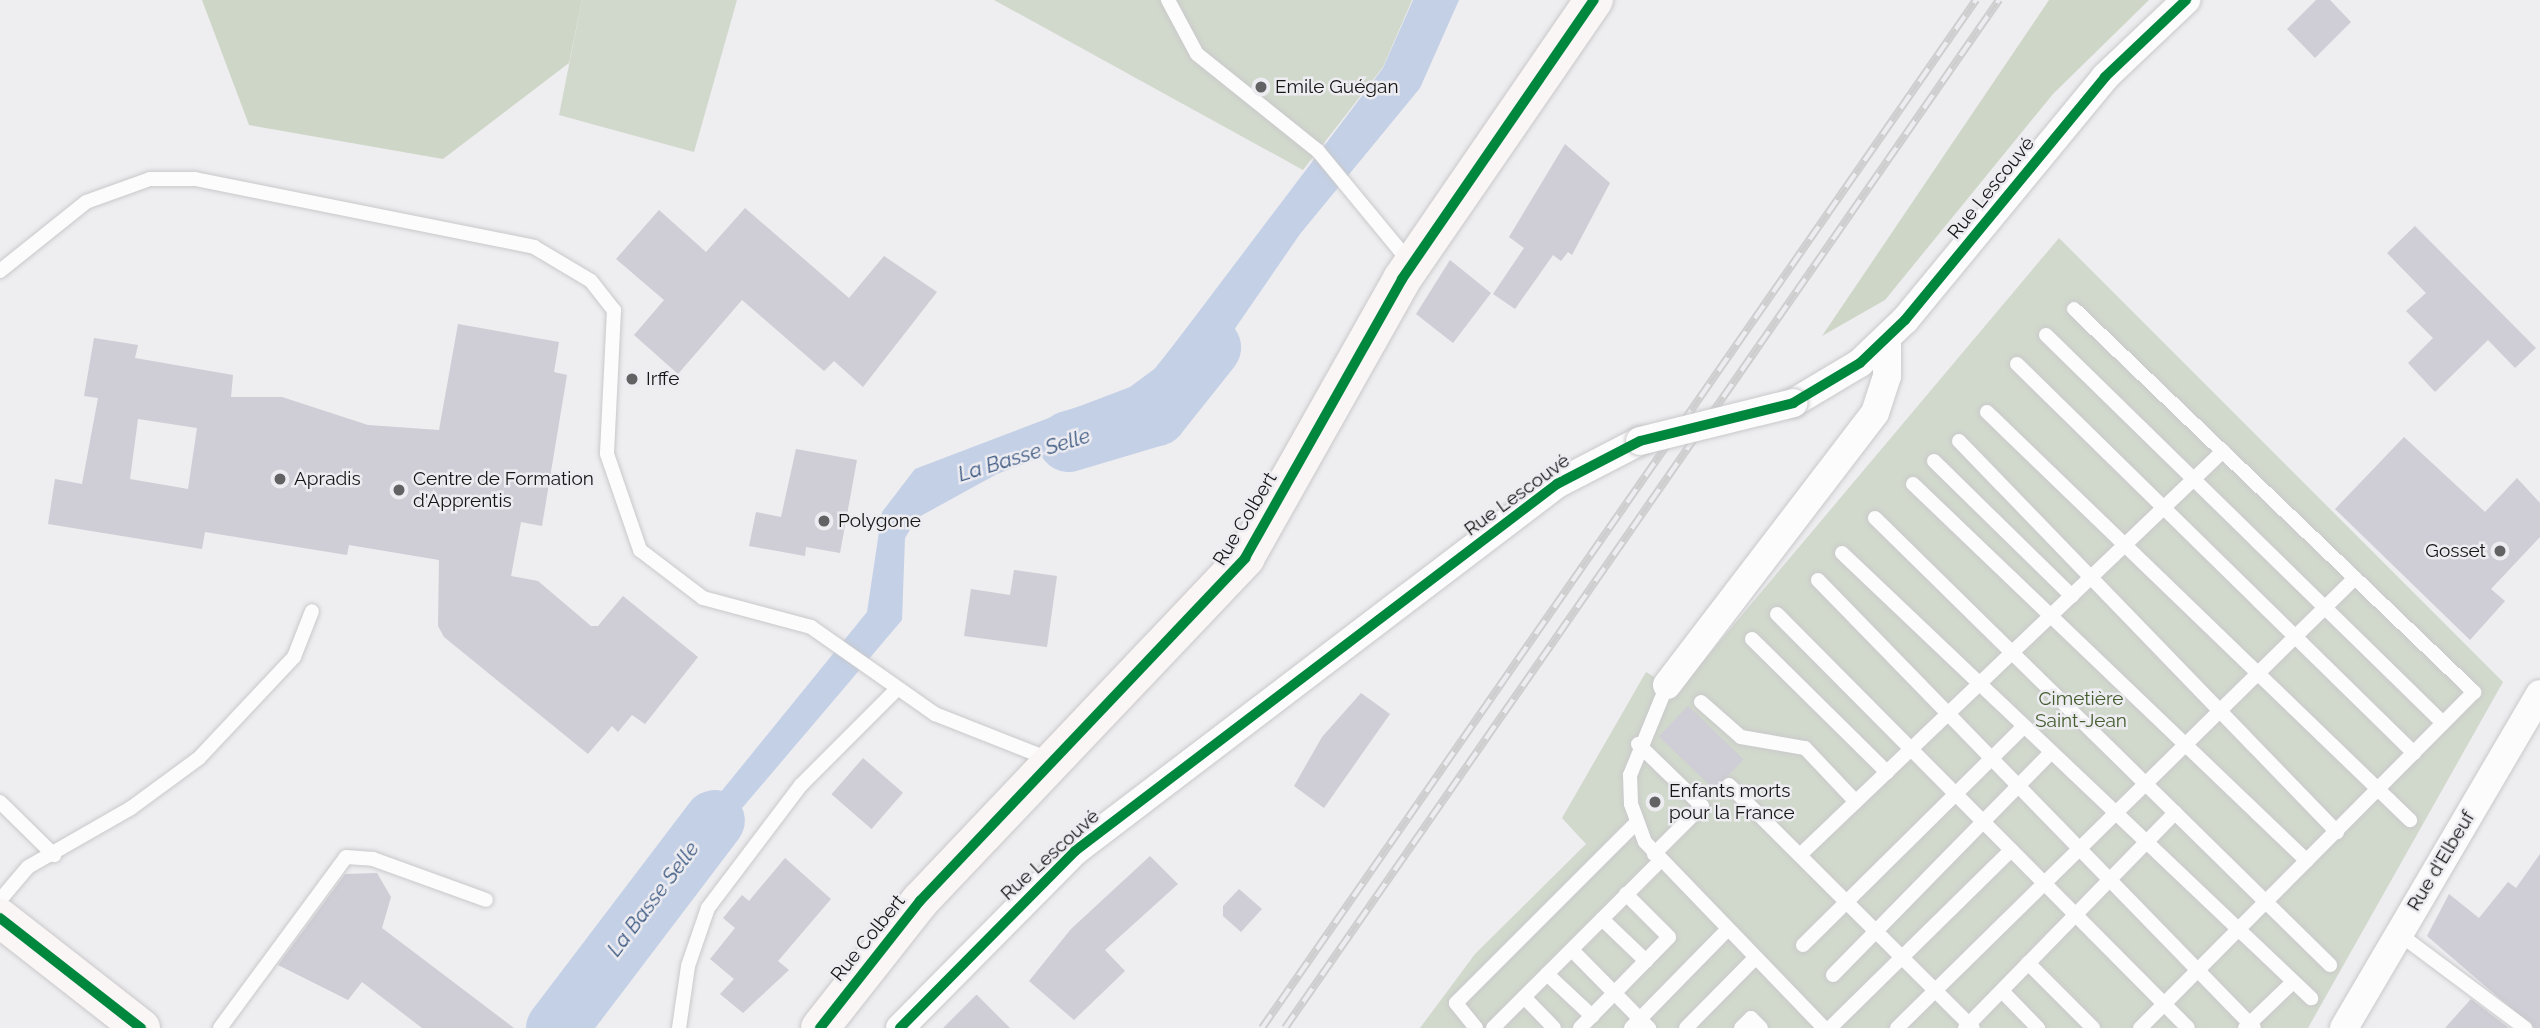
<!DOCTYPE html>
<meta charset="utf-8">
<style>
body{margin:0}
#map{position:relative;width:2540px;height:1028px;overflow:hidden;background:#eeedf0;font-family:Raleway,sans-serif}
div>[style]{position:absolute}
.green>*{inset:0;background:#d1d8cc}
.forest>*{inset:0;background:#ced7c7}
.water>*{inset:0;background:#c3d0e6}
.river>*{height:61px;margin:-30.5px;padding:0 30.5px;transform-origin:30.5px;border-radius:30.5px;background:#c3d0e6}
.building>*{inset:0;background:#cfcdd5;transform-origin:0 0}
.roads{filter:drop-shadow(0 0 2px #c9c9cb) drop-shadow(0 0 2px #c9c9cb)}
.lane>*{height:14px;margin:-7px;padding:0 7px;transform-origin:7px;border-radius:7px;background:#fcfcfd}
.street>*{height:28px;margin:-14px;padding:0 14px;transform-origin:14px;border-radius:14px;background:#fcfcfd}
.secondary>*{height:38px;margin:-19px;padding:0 19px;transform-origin:19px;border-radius:19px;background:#f9f6f5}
.rail>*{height:8px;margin-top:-4px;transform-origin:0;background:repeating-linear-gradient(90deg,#edecf1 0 16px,#cfcecf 0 32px);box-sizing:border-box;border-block:2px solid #cfcecf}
.bridges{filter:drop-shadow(0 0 2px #c9c9cb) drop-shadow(0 0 2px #c9c9cb)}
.street-bridge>*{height:28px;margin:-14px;padding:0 14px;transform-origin:14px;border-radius:14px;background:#fcfcfd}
.cycleway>*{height:10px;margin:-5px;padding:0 5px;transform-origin:5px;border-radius:5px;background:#00873e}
.dots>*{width:19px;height:19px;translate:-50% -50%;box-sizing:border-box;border:4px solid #edecf1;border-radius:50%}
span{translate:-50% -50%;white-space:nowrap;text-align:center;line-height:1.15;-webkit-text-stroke:5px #edecf1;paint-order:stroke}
.poi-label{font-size:19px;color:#161617}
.left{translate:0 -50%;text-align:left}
.right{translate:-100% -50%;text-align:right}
.street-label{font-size:19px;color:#161617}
.park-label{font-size:19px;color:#455d2f}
.water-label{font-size:21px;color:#3b5881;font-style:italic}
</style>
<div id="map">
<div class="green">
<div style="clip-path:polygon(582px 0,737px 0,694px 152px,559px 115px)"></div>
<div style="clip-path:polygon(994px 0,1412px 0,1383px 67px,1303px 170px)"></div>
<div style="clip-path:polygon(2059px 238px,2503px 682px,2308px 1028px,1420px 1028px,1475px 954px,1586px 844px,1562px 818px,1646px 672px,1678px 691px)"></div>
</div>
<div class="forest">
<div style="clip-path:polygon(202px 0,582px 0,569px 63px,443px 159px,249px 125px)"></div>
<div style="clip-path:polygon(2049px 0,2149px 0,2053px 94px,1885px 300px,1822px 336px)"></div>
</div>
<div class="water">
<div style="clip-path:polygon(1413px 0,1459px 0,1420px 88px,1300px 234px,1183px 404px,997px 474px,917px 518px,905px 538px,902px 620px,669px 894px,651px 878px,867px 612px,882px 512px,915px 469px,1130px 387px,1157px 367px,1383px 68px)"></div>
</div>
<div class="river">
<div style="left:1068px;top:441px;width:92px;rotate:-16.5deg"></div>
<div style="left:1156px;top:415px;width:87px;rotate:-51.5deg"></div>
<div style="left:556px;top:1028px;width:261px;rotate:-52.8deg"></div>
</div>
<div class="building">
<div style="clip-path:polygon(2316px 0,2330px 0,2351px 22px,2315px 58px,2287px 29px)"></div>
<div style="clip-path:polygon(1565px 144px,1610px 183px,1572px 255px,1568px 252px,1561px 261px,1553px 255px,1515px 309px,1493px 294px,1524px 248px,1509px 237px)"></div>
<div style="clip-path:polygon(745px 208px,849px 298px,884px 256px,937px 292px,863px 387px,834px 361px,824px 371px,742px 300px,678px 374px,634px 335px,664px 300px,616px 259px,637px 235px,659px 210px,706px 252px)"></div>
<div style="clip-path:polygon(2415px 226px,2536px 348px,2515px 368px,2488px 340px,2435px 392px,2408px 363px,2433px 338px,2406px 311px,2426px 293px,2387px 253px)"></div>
<div style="clip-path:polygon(1450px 260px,1491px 293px,1453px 343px,1416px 314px)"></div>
<div style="clip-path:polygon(evenodd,458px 324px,559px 342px,554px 372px,567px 375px,542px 526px,521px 522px,511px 576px,538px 581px,591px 626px,598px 626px,623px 596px,698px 657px,645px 724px,632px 715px,618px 732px,612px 726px,588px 754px,444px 637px,438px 626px,439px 560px,349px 545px,347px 555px,205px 532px,202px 549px,48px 524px,55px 479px,82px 484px,98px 398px,84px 396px,94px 338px,138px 345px,135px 358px,233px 375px,231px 397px,282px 397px,368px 425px,439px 430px,458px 324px,138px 419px,197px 428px,188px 489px,130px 479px,138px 419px)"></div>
<div style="clip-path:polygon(2404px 437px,2485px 512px,2517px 478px,2540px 503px,2540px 537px,2491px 589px,2505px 601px,2470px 640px,2335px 509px)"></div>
<div style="clip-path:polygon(796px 449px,857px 460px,840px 553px,806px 547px,805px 556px,749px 546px,756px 512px,781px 517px)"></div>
<div style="clip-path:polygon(1014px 570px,1057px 576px,1047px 647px,964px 636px,971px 589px,1010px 595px)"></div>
<div style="clip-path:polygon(1361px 693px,1390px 714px,1324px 808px,1294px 786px,1322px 737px)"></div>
<div style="left:1688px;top:706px;width:77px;height:42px;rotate:44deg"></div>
<div style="left:863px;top:758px;width:53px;height:48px;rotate:41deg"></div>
<div style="clip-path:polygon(2540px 854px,2540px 1028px,2534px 1028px,2427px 936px,2449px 894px,2479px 918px,2508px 882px,2516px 888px)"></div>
<div style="clip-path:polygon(1150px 856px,1178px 884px,1105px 950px,1125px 971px,1074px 1020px,1029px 981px,1071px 929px)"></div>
<div style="clip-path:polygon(785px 858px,831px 899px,778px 961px,789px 970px,743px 1013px,720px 994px,734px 979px,710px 959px,735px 928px,723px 918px,742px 895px,749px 901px)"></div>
<div style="clip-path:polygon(377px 873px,391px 897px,382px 928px,514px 1028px,422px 1028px,362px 982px,348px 1000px,278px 965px,345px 874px)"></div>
<div style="clip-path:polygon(1239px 889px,1262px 909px,1241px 932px,1223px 916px,1223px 906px)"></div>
<div style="clip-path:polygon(977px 995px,1010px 1028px,943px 1028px,976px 995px)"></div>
<div style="clip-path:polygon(2471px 999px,2509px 1028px,2445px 1028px)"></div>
</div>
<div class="roads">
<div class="lane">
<div style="left:1168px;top:0;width:61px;rotate:61.8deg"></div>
<div style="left:1197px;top:54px;width:155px;rotate:38.7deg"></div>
<div style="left:1318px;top:151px;width:146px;rotate:50.5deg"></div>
<div style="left:0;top:271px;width:110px;rotate:-38.7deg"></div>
<div style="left:86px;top:202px;width:68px;rotate:-19.8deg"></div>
<div style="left:150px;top:179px;width:45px"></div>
<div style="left:195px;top:179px;width:346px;rotate:11.3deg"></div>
<div style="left:534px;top:247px;width:66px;rotate:30.8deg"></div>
<div style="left:591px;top:281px;width:37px;rotate:52deg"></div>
<div style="left:614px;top:310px;width:144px;rotate:92.8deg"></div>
<div style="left:607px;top:454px;width:102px;rotate:71deg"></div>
<div style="left:640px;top:550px;width:79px;rotate:37.3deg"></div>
<div style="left:703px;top:598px;width:112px;rotate:15deg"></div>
<div style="left:811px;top:627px;width:151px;rotate:35.1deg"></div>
<div style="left:935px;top:714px;width:125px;rotate:21.6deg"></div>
<div style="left:2074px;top:309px;width:554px;rotate:43.76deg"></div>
<div style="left:2474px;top:692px;width:474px;rotate:134.8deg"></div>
<div style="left:2046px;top:335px;width:555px;rotate:44.34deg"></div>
<div style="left:2017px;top:364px;width:556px;rotate:44.42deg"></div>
<div style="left:1987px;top:412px;width:588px;rotate:43.97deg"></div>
<div style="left:1959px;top:441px;width:544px;rotate:45.97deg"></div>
<div style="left:1934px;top:461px;width:193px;rotate:44.4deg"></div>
<div style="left:1913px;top:484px;width:545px;rotate:43.74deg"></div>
<div style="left:1875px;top:518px;width:638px;rotate:44.49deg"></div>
<div style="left:1842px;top:553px;width:647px;rotate:43.5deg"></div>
<div style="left:1818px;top:580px;width:625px;rotate:45.78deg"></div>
<div style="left:1777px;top:614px;width:583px;rotate:45.21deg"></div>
<div style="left:1752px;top:639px;width:190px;rotate:44.6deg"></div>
<div style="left:1667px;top:685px;width:97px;rotate:112.3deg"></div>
<div style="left:1630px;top:775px;width:29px;rotate:88deg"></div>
<div style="left:1631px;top:804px;width:40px;rotate:69.8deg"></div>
<div style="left:1645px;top:842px;width:258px;rotate:46.1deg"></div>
<div style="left:1701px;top:702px;width:53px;rotate:41.2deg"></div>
<div style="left:1741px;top:737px;width:65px;rotate:9.8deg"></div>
<div style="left:1805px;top:748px;width:74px;rotate:46.6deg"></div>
<div style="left:1638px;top:744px;width:89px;rotate:44.1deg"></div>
<div style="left:1702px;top:806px;width:68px;rotate:135deg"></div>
<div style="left:1729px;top:785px;width:344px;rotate:44.9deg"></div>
<div style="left:0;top:802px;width:76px;rotate:44.5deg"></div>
<div style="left:1800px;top:855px;width:585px;rotate:-43.68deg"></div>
<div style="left:0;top:900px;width:43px;rotate:-49.7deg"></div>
<div style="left:28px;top:867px;width:119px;rotate:-29.8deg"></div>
<div style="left:131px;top:808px;width:84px;rotate:-36.3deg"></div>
<div style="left:199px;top:758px;width:139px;rotate:-46.8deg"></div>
<div style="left:294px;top:657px;width:49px;rotate:-68.6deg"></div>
<div style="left:1602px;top:919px;width:61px;rotate:43.7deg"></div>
<div style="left:2398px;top:933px;width:159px;rotate:36.8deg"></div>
<div style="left:1803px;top:945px;width:311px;rotate:-44.7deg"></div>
<div style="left:1572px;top:950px;width:110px;rotate:45.4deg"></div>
<div style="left:2028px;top:963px;width:92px;rotate:45deg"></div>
<div style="left:1547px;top:974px;width:62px;rotate:43deg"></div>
<div style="left:1833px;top:975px;width:312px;rotate:-45.6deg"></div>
<div style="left:2002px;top:991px;width:52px;rotate:45.8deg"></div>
<div style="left:1524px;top:997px;width:43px;rotate:45.9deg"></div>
<div style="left:220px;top:1028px;width:212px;rotate:-53.6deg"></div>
<div style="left:346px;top:857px;width:27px;rotate:4deg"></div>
<div style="left:373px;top:859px;width:120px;rotate:19.9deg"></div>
<div style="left:679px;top:1028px;width:63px;rotate:-81.7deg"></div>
<div style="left:688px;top:966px;width:61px;rotate:-71deg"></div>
<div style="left:708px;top:908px;width:154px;rotate:-52.9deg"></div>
<div style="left:801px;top:785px;width:133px;rotate:-45deg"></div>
<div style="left:1476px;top:1028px;width:32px;rotate:-129deg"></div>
<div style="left:1456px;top:1003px;width:256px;rotate:-45deg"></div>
<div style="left:1493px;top:1028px;width:235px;rotate:-45deg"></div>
<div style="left:1580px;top:1028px;width:127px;rotate:-45.6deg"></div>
<div style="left:1669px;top:937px;width:61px;rotate:-135deg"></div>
<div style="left:1631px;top:1028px;width:137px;rotate:-45.6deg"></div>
<div style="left:1686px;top:1028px;width:98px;rotate:-45.4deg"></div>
<div style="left:1741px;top:1028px;width:14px;rotate:-45deg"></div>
<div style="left:1751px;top:1018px;width:14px;rotate:45deg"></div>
<div style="left:1830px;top:1028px;width:254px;rotate:-44.5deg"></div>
<div style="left:1897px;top:1028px;width:642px;rotate:-44.5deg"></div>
<div style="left:1965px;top:1028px;width:301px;rotate:-45.7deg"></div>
<div style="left:2245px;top:1028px;width:66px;rotate:-43.8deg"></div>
</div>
<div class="street">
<div style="left:1793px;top:403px;width:78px;rotate:-30.8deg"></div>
<div style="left:1860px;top:363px;width:62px;rotate:-43.7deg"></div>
<div style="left:1905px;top:320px;width:315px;rotate:-50.5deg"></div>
<div style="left:2105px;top:77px;width:112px;rotate:-43.5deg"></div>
<div style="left:1667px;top:685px;width:342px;rotate:-52.6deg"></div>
<div style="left:1875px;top:413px;width:39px;rotate:-72deg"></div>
<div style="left:1887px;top:376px;width:37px;rotate:-90deg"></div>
<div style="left:900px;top:1028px;width:249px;rotate:-45.3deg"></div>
<div style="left:1075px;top:851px;width:606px;rotate:-37.29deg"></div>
<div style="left:1557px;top:484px;width:93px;rotate:-27.4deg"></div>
<div style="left:2344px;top:1028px;width:387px;rotate:-59.6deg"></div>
</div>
<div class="secondary">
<div style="left:0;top:918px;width:179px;rotate:38deg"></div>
<div style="left:820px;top:1028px;width:162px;rotate:-51.8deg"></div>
<div style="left:920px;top:901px;width:473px;rotate:-46.5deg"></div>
<div style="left:1245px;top:558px;width:320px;rotate:-60.6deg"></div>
<div style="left:1402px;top:279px;width:339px;rotate:-55.5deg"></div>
</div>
</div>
<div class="rail">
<div style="left:1262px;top:1028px;width:1252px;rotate:-55.22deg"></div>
<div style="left:1285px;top:1028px;width:1252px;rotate:-55.22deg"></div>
</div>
<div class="bridges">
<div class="street-bridge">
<div style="left:1640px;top:441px;width:158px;rotate:-13.9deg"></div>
</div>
</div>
<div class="cycleway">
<div style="left:0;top:918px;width:179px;rotate:38deg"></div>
<div style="left:820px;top:1028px;width:162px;rotate:-51.8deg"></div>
<div style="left:920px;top:901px;width:473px;rotate:-46.5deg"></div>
<div style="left:1245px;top:558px;width:320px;rotate:-60.6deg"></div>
<div style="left:1402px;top:279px;width:339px;rotate:-55.5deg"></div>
<div style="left:900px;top:1028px;width:249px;rotate:-45.3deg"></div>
<div style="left:1075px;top:851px;width:606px;rotate:-37.29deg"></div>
<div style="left:1557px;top:484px;width:93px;rotate:-27.4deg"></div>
<div style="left:1640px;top:441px;width:158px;rotate:-13.9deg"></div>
<div style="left:1793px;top:403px;width:78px;rotate:-30.8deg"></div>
<div style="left:1860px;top:363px;width:62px;rotate:-43.7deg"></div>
<div style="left:1905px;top:320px;width:315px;rotate:-50.5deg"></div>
<div style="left:2105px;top:77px;width:112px;rotate:-43.5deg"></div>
</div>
<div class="dots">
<div style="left:1261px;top:87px;background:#626163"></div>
<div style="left:632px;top:379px;background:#626163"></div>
<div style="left:280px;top:479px;background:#626163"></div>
<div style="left:399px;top:490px;background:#626163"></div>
<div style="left:824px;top:521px;background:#626163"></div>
<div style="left:2500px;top:551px;background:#626163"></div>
<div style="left:1655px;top:802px;background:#626163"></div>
</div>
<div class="poi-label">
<span class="left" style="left:1275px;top:87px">Emile Guégan</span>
<span class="left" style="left:646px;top:379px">Irffe</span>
<span class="left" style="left:294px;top:479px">Apradis</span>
<span class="left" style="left:413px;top:490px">Centre de Formation<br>d'Apprentis</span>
<span class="left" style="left:838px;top:521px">Polygone</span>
<span class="right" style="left:2486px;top:551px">Gosset</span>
<span class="left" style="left:1669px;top:802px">Enfants morts<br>pour la France</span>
</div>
<div class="street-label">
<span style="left:1991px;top:188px;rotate:-51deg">Rue Lescouvé</span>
<span style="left:1517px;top:495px;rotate:-36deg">Rue Lescouvé</span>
<span style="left:1245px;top:519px;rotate:-59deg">Rue Colbert</span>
<span style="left:1050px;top:855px;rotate:-42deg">Rue Lescouvé</span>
<span style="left:2441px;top:861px;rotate:-59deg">Rue d'Elbeuf</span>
<span style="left:868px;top:938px;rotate:-51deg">Rue Colbert</span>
</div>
<div class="park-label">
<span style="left:2081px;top:710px">Cimetière<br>Saint-Jean</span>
</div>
<div class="water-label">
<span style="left:1024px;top:455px;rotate:-17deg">La Basse Selle</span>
<span style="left:653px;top:899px;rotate:-53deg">La Basse Selle</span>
</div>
</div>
